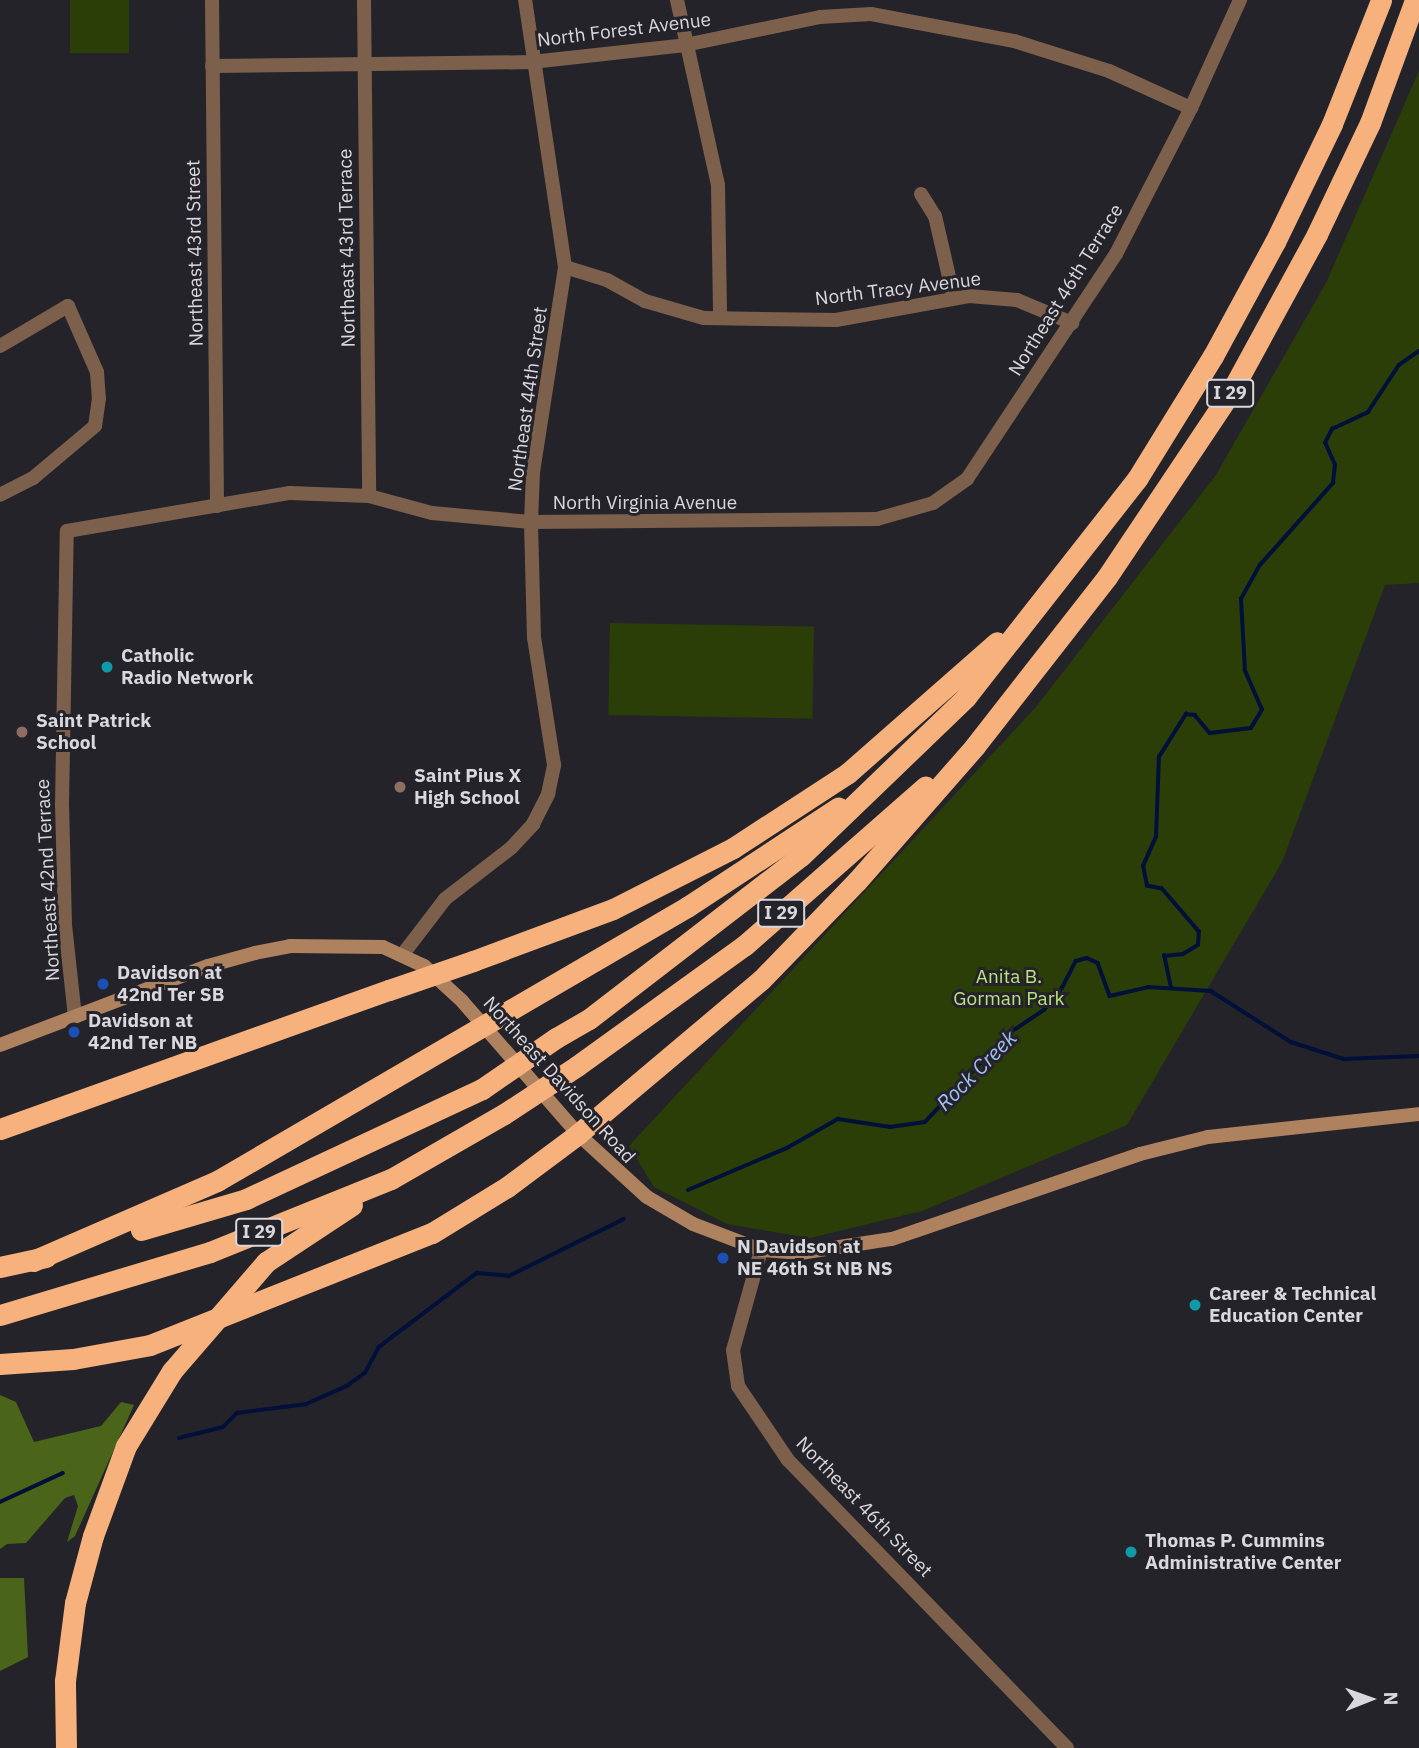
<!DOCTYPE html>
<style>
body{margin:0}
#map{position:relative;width:1419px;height:1748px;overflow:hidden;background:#25232a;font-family:"IBM Plex Sans",sans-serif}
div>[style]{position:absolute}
.green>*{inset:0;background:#2b3e08;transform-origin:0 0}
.forest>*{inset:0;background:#4a6519}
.stream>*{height:3.5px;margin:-1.75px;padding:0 1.75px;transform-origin:1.75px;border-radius:1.75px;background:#001039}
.street>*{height:14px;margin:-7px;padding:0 7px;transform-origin:7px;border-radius:7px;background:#7c604b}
.secondary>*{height:14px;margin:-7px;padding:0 7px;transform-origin:7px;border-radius:7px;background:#ae815f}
.highway>*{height:21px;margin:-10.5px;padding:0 10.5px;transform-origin:10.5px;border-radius:10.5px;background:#f7b17c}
.highway-bridge>*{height:21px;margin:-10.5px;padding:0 10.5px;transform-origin:10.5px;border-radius:10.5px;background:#f7b17c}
.dots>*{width:19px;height:19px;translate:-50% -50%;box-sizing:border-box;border:4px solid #25232a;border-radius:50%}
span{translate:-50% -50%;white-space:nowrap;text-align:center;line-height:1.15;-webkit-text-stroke:6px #25232a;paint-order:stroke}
.shield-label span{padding:2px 5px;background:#25232a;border:2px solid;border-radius:5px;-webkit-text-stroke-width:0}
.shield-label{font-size:18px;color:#d9d8dd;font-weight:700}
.street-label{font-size:19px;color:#d9d8dd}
.poi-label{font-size:19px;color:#d9d8dd;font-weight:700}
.left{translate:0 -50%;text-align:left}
.park-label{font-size:19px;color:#bae37e}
.water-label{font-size:21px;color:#a0c0f4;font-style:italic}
.north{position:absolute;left:1335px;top:1664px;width:70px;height:70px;-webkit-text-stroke:5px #25232a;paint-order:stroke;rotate:89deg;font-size:19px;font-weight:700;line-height:28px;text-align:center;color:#d9d8dd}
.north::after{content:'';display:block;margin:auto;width:24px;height:32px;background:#d9d8dd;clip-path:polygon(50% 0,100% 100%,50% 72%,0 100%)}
</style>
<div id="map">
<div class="green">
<div style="left:70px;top:0;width:59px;height:53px"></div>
<div style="clip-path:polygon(1419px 71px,1419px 583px,1385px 585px,1282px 862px,1127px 1125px,922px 1211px,810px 1238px,727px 1224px,654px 1187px,629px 1146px,1036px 707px,1216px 475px,1326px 283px)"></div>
<div style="left:610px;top:623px;width:204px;height:92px;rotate:1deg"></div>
</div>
<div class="forest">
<div style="clip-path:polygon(0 1395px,16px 1402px,34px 1442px,101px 1426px,121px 1402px,134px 1405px,75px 1536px,67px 1542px,78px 1506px,74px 1495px,65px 1498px,26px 1543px,7px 1544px,0 1549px)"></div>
<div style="clip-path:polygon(0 1578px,24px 1578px,28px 1657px,0 1671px)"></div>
</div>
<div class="stream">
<div style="left:1171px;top:988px;width:33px;rotate:-102deg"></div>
<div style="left:1164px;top:956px;width:19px;rotate:-6deg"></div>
<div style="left:1183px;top:954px;width:17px;rotate:-31deg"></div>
<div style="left:1198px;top:945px;width:13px;rotate:-86deg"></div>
<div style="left:1199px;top:932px;width:57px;rotate:-130.7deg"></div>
<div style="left:1162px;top:889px;width:15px;rotate:-169deg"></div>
<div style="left:1147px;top:886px;width:20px;rotate:-101deg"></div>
<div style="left:1143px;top:866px;width:32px;rotate:-66deg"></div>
<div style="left:1156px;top:837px;width:80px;rotate:-87.9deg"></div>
<div style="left:1159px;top:757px;width:51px;rotate:-57.9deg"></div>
<div style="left:1186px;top:714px;width:9px;rotate:6deg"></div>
<div style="left:1195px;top:715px;width:23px;rotate:50deg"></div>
<div style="left:1210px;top:733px;width:41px;rotate:-7deg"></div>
<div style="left:1251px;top:728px;width:21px;rotate:-59deg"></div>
<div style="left:1262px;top:710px;width:43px;rotate:-113.6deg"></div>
<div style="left:1245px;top:671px;width:72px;rotate:-93.2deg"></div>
<div style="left:1241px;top:599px;width:39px;rotate:-61deg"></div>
<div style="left:1260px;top:565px;width:110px;rotate:-48.3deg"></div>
<div style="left:1333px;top:483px;width:18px;rotate:-84deg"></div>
<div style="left:1335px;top:465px;width:24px;rotate:-114deg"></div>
<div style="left:1325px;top:443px;width:16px;rotate:-63deg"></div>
<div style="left:1332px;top:429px;width:40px;rotate:-25deg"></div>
<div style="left:1368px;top:412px;width:56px;rotate:-56.6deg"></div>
<div style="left:1399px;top:365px;width:24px;rotate:-35deg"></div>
<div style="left:688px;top:1190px;width:108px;rotate:-23deg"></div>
<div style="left:787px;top:1148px;width:59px;rotate:-29.6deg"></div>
<div style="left:838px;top:1119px;width:53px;rotate:8.7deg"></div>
<div style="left:890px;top:1127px;width:35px;rotate:-8deg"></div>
<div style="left:925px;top:1122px;width:121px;rotate:-46.7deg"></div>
<div style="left:1008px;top:1034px;width:43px;rotate:-33.7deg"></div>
<div style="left:1044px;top:1010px;width:28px;rotate:-51deg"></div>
<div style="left:1062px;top:988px;width:30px;rotate:-63deg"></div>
<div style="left:1076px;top:961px;width:11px;rotate:-15deg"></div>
<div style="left:1087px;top:958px;width:12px;rotate:24deg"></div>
<div style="left:1098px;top:963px;width:35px;rotate:70deg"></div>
<div style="left:1110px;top:996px;width:39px;rotate:-13deg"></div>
<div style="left:1148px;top:987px;width:63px;rotate:3.6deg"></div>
<div style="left:1211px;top:991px;width:95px;rotate:32.5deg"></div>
<div style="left:1291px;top:1042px;width:56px;rotate:17.8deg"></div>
<div style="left:1344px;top:1059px;width:75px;rotate:-2.3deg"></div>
<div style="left:179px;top:1438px;width:45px;rotate:-14deg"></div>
<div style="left:223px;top:1427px;width:20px;rotate:-45deg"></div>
<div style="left:237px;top:1413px;width:70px;rotate:-7.4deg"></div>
<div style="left:306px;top:1404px;width:45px;rotate:-23.7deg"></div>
<div style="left:347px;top:1386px;width:22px;rotate:-36deg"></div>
<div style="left:365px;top:1373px;width:30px;rotate:-62deg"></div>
<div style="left:379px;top:1347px;width:123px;rotate:-37.1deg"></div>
<div style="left:477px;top:1273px;width:32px;rotate:5deg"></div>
<div style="left:509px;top:1276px;width:128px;rotate:-26.4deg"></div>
<div style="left:0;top:1502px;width:69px;rotate:-24.7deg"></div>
</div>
<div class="street">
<div style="left:212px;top:0;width:506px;rotate:89.43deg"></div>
<div style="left:364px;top:0;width:496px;rotate:89.4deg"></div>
<div style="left:677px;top:0;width:189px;rotate:77.5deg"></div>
<div style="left:718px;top:185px;width:133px;rotate:89.1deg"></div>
<div style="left:212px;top:66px;width:320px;rotate:-0.7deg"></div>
<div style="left:532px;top:62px;width:154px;rotate:-6.3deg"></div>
<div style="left:685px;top:45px;width:138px;rotate:-11.7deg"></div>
<div style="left:820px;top:17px;width:51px;rotate:-3.4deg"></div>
<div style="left:871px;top:14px;width:146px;rotate:10.7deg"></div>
<div style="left:1014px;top:41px;width:100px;rotate:17.5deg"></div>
<div style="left:1109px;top:71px;width:90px;rotate:24.3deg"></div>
<div style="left:921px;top:194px;width:26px;rotate:58deg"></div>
<div style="left:935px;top:216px;width:84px;rotate:77deg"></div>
<div style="left:565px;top:267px;width:44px;rotate:17.2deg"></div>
<div style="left:607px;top:280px;width:43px;rotate:28.9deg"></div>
<div style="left:645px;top:301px;width:61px;rotate:16.1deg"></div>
<div style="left:704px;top:318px;width:132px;rotate:0.9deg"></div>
<div style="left:836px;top:320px;width:135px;rotate:-10.2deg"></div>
<div style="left:969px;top:296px;width:48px;rotate:4.8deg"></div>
<div style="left:1017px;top:300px;width:60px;rotate:22.7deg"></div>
<div style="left:0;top:346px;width:79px;rotate:-30.5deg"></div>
<div style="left:68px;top:306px;width:72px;rotate:66.3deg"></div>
<div style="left:97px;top:372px;width:26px;rotate:86deg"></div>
<div style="left:99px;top:398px;width:28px;rotate:98deg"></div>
<div style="left:95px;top:426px;width:81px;rotate:140deg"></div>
<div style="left:33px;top:478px;width:37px;rotate:153deg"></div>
<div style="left:403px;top:954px;width:69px;rotate:-52.6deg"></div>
<div style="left:445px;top:899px;width:83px;rotate:-37.7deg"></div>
<div style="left:511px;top:848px;width:33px;rotate:-47deg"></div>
<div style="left:533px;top:824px;width:34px;rotate:-63deg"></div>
<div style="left:548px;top:794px;width:30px;rotate:-78deg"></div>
<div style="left:554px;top:765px;width:129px;rotate:-98.9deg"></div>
<div style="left:534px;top:638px;width:116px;rotate:-91.5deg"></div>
<div style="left:531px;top:522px;width:50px;rotate:-87.7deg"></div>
<div style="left:533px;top:472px;width:207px;rotate:-81.1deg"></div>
<div style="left:565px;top:267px;width:270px;rotate:-98.5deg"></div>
<div style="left:75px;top:1017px;width:93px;rotate:-96.2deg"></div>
<div style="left:65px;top:925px;width:120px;rotate:-91.4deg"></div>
<div style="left:62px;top:805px;width:274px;rotate:-89deg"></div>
<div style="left:67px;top:531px;width:226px;rotate:-9.7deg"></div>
<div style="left:290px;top:493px;width:79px;rotate:2.2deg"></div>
<div style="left:369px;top:496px;width:65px;rotate:15.1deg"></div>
<div style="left:432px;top:513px;width:99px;rotate:5.2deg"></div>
<div style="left:531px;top:522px;width:346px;rotate:-0.5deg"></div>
<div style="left:877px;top:519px;width:58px;rotate:-15.9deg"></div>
<div style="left:933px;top:503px;width:42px;rotate:-35.2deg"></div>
<div style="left:967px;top:479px;width:270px;rotate:-56.5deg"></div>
<div style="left:1116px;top:254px;width:164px;rotate:-62.8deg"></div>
<div style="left:1191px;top:108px;width:119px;rotate:-65.6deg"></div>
<div style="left:761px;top:1250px;width:104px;rotate:105.6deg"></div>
<div style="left:733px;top:1350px;width:36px;rotate:82deg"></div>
<div style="left:738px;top:1386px;width:89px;rotate:56deg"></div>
<div style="left:788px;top:1460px;width:401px;rotate:45.9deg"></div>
</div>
<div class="secondary">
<div style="left:0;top:1045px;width:222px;rotate:-20.8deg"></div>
<div style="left:208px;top:966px;width:49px;rotate:-15.5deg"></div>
<div style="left:255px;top:953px;width:36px;rotate:-11deg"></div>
<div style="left:290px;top:946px;width:93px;rotate:0.6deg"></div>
<div style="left:383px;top:947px;width:45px;rotate:24.9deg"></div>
<div style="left:424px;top:966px;width:52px;rotate:42.6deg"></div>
<div style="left:462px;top:1001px;width:176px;rotate:48.9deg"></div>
<div style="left:578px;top:1134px;width:93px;rotate:42.4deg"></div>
<div style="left:647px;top:1197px;width:53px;rotate:30.4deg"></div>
<div style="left:693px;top:1224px;width:73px;rotate:20.9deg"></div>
<div style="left:761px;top:1250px;width:39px;rotate:4deg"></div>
<div style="left:800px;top:1253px;width:93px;rotate:-8.7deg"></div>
<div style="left:892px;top:1239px;width:262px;rotate:-18.9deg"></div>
<div style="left:1140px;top:1154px;width:70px;rotate:-14deg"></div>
<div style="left:1208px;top:1137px;width:212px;rotate:-6.2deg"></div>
</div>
<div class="highway">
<div style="left:473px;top:961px;width:149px;rotate:-20.4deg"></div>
<div style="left:613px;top:909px;width:135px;rotate:-26.9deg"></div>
<div style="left:733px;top:848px;width:137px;rotate:-33.1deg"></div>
<div style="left:848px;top:773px;width:198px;rotate:-41.3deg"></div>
<div style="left:556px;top:1038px;width:38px;rotate:-30deg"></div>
<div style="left:589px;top:1019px;width:267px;rotate:-37.6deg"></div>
<div style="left:801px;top:856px;width:229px;rotate:-43.9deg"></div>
<div style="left:966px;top:697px;width:277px;rotate:-51.9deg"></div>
<div style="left:1137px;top:479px;width:145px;rotate:-58.3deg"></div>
<div style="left:1213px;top:356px;width:130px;rotate:-61.5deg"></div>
<div style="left:1275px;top:242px;width:131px;rotate:-64.2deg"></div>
<div style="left:1332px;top:124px;width:133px;rotate:-68.4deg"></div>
<div style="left:577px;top:1066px;width:207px;rotate:-35.8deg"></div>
<div style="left:745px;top:945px;width:240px;rotate:-41.3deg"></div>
<div style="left:0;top:1129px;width:413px;rotate:-19.7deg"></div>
<div style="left:141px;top:1230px;width:109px;rotate:-16.4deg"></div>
<div style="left:246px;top:1199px;width:260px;rotate:-25deg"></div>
<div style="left:33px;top:1261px;width:201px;rotate:-23.5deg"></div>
<div style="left:217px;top:1181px;width:544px;rotate:-30.24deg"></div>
<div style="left:687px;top:907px;width:181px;rotate:-33.3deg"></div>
<div style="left:266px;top:1262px;width:103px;rotate:-33.5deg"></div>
<div style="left:0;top:1267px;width:47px;rotate:-12.3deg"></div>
<div style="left:0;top:1315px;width:219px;rotate:-16.7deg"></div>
<div style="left:210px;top:1252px;width:195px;rotate:-22deg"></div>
<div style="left:391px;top:1179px;width:130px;rotate:-29.9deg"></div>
<div style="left:0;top:1364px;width:73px;rotate:-3.9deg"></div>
<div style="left:73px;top:1359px;width:78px;rotate:-10.3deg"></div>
<div style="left:150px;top:1345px;width:303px;rotate:-21.7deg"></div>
<div style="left:432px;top:1233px;width:88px;rotate:-31.5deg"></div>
<div style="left:507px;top:1187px;width:89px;rotate:-36.7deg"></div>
<div style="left:578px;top:1134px;width:239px;rotate:-40.1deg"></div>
<div style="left:761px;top:980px;width:138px;rotate:-45.9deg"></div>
<div style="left:857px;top:881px;width:179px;rotate:-48.8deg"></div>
<div style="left:975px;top:746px;width:214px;rotate:-52deg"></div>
<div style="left:1107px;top:577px;width:223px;rotate:-56.2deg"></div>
<div style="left:1231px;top:392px;width:180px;rotate:-61.4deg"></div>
<div style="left:1317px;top:234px;width:123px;rotate:-64.5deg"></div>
<div style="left:1370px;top:123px;width:131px;rotate:-69.9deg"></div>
<div style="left:66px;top:1748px;width:67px;rotate:-90.9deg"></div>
<div style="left:65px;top:1681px;width:79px;rotate:-82.7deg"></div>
<div style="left:75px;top:1603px;width:69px;rotate:-75deg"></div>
<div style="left:93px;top:1536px;width:96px;rotate:-69.9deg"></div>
<div style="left:126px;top:1446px;width:88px;rotate:-58.5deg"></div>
</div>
<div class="highway-bridge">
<div style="left:389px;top:990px;width:89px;rotate:-19deg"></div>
<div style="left:482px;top:1089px;width:90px;rotate:-34.6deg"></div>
<div style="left:504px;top:1114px;width:87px;rotate:-33.3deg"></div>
<div style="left:172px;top:1371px;width:144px;rotate:-49.2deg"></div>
</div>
<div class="dots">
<div style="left:107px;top:667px;background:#0f9aa8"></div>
<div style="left:22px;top:732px;background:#8d6e63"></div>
<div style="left:400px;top:787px;background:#8d6e63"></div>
<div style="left:103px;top:984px;background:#1a4fb4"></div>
<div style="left:74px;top:1032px;background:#1a4fb4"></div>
<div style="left:723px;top:1258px;background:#1a4fb4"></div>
<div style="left:1195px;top:1305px;background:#0f9aa8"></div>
<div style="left:1131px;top:1552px;background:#0f9aa8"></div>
</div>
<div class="shield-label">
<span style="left:1230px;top:393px">I 29</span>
<span style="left:781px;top:913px">I 29</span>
<span style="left:259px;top:1232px">I 29</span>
</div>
<div class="street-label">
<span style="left:624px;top:30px;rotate:-7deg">North Forest Avenue</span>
<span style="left:347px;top:248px;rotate:-91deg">Northeast 43rd Terrace</span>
<span style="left:195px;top:253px;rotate:-91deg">Northeast 43rd Street</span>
<span style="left:898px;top:289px;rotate:-7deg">North Tracy Avenue</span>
<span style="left:1066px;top:290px;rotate:-58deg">Northeast 46th Terrace</span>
<span style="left:528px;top:399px;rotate:-82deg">Northeast 44th Street</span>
<span style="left:645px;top:503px">North Virginia Avenue</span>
<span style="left:48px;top:880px;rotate:-93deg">Northeast 42nd Terrace</span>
<span style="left:559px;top:1080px;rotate:48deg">Northeast Davidson Road</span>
<span style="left:864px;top:1507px;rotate:46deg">Northeast 46th Street</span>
</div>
<div class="poi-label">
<span class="left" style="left:121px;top:667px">Catholic<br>Radio Network</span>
<span class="left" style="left:36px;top:732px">Saint Patrick<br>School</span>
<span class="left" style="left:414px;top:787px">Saint Pius X<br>High School</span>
<span class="left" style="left:117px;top:984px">Davidson at<br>42nd Ter SB</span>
<span class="left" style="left:88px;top:1032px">Davidson at<br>42nd Ter NB</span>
<span class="left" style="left:737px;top:1258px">N Davidson at<br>NE 46th St NB NS</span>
<span class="left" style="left:1209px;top:1305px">Career &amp; Technical<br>Education Center</span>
<span class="left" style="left:1145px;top:1552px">Thomas P. Cummins<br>Administrative Center</span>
</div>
<div class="park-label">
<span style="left:1009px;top:988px">Anita B.<br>Gorman Park</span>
</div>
<div class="water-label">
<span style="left:976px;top:1070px;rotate:-45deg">Rock Creek</span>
</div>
<div class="north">N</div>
</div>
